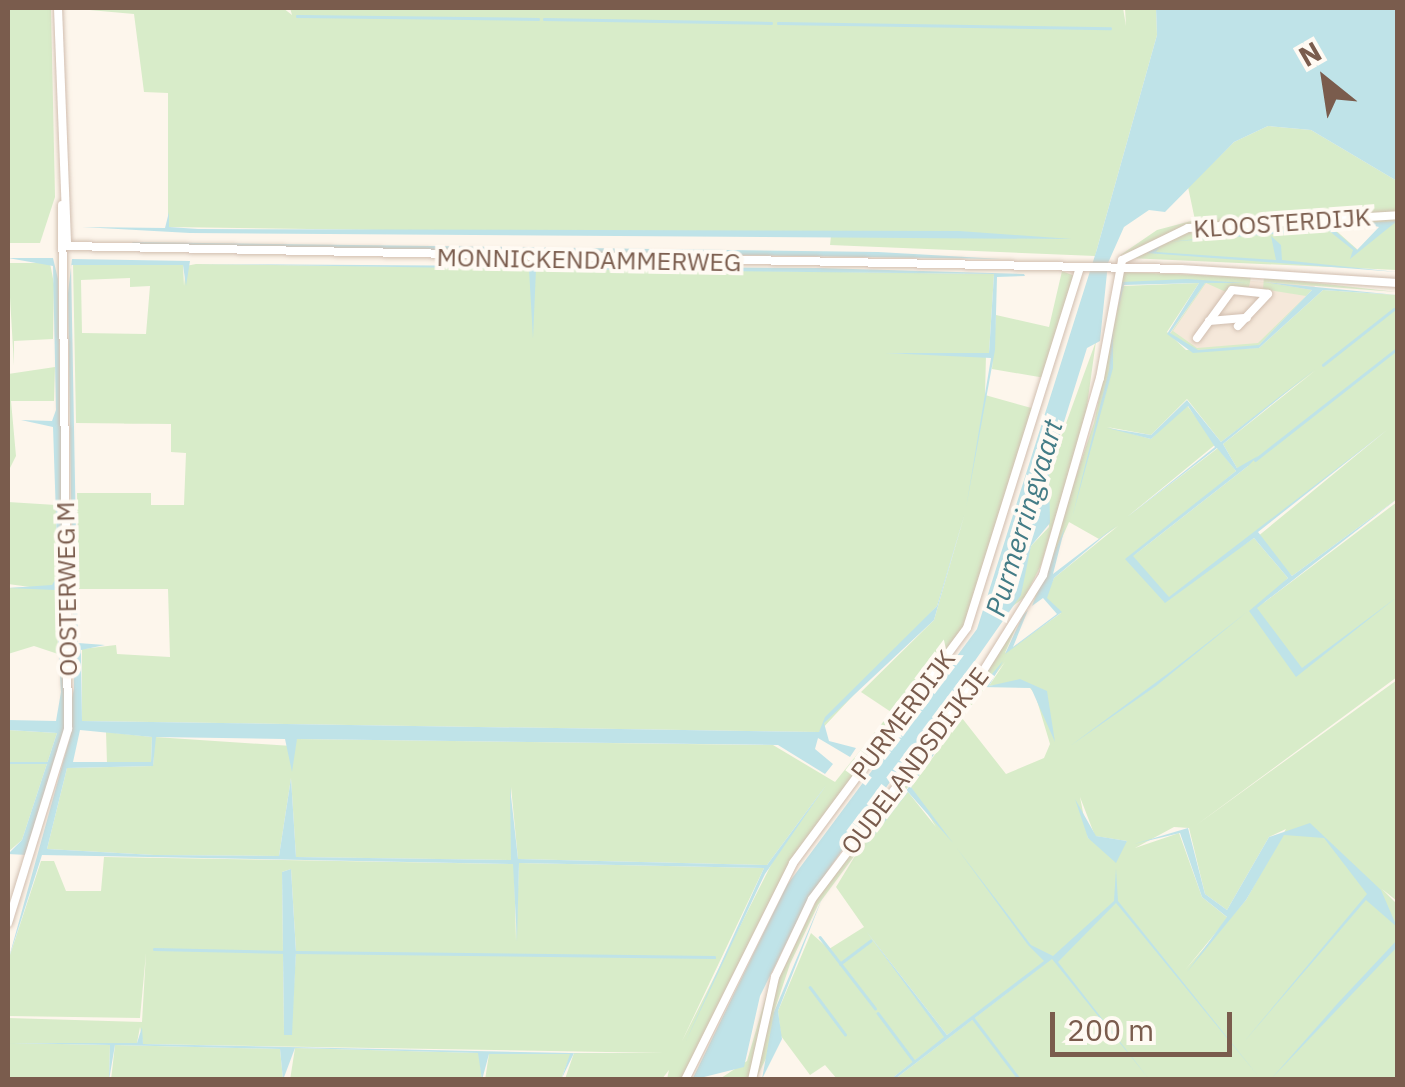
<!DOCTYPE html>
<style>
body{margin:0}
#map{position:relative;width:1405px;height:1087px;overflow:hidden;background:#fdf6ec;font-family:"IBM Plex Sans",sans-serif}
div>[style]{position:absolute}
.residential>*{inset:0;background:#f5e8da}
.green>*{inset:0;background:#d8ecc9}
.water>*{inset:0;background:#bfe3e8}
.stream>*{height:2.5px;margin:-1.25px;padding:0 1.25px;transform-origin:1.25px;border-radius:1.25px;background:#bfe3e8}
.roads{filter:drop-shadow(0 0 2px #d1beb0) drop-shadow(0 0 2px #d1beb0)}
.minor>*{height:8px;margin:-4px;padding:0 4px;transform-origin:4px;border-radius:4px;background:#fff}
span{translate:-50% -50%;white-space:nowrap;text-align:center;line-height:1.15;-webkit-text-stroke:8px #fffaf3;paint-order:stroke}
.street-label{font-size:25px;color:#7a5c4d}
.water-label{font-size:28px;color:#437c86;font-style:italic}
.frame{position:absolute;inset:0;border:10px solid #7a5c4d;pointer-events:none}
.north{position:absolute;left:1275px;top:30px;width:100px;height:100px;-webkit-text-stroke:8px #fffaf3;paint-order:stroke;rotate:330deg;font-size:28px;font-weight:700;line-height:40px;text-align:center;color:#7a5c4d}
.north::after{content:'';display:block;margin:auto;width:35px;height:45px;background:#7a5c4d;clip-path:polygon(50% 0,100% 100%,50% 72%,0 100%)}
.scale{position:absolute;left:1050px;top:1012px;width:182px;height:45px;box-sizing:border-box;border:5px solid #7a5c4d;border-top:0;padding-left:12px;font-size:30px;line-height:35px;white-space:nowrap;color:#7a5c4d;-webkit-text-stroke:8px #fffaf3;paint-order:stroke}
</style>
<div id="map">
<div class="residential">
<div style="clip-path:polygon(1206px 278px,1316px 285px,1260px 347px,1193px 352px,1168px 334px)"></div>
</div>
<div class="green">
<div style="clip-path:polygon(8px 8px,51px 8px,55px 197px,40px 243px,8px 243px)"></div>
<div style="clip-path:polygon(67px 8px,283px 8px,292px 15px,290px 8px,1123px 8px,1126px 26px,1125px 8px,1156px 8px,1157px 35px,1095px 256px,830px 245px,831px 236px,168px 227px,168px 93px,144px 92px,134px 14px)"></div>
<div style="clip-path:polygon(1268px 126px,1311px 130px,1397px 181px,1397px 213px,1190px 227px,1119px 256px,1157px 230px,1195px 220px,1188px 187px,1234px 142px)"></div>
<div style="clip-path:polygon(evenodd,1397px 217px,1397px 270px,1128px 258px,1181px 231px,1397px 217px,1363px 223px,1383px 224px,1358px 250px,1332px 227px,1363px 223px)"></div>
<div style="clip-path:polygon(evenodd,73px 261px,183px 265px,184px 286px,186px 266px,196px 264px,994px 274px,989px 353px,886px 353px,986px 355px,985px 395px,1035px 409px,968px 623px,788px 868px,685px 1079px,667px 1079px,669px 1070px,662px 1079px,565px 1079px,574px 1053px,664px 1053px,143px 1044px,140px 1027px,137px 1043px,13px 1043px,110px 1045px,109px 1079px,8px 1079px,8px 1018px,142px 1022px,146px 953px,140px 1018px,8px 1016px,8px 961px,41px 861px,54px 861px,66px 891px,101px 891px,104px 857px,514px 864px,516px 941px,519px 863px,764px 868px,682px 1041px,774px 859px,827px 784px,767px 865px,518px 859px,511px 787px,511px 860px,296px 857px,291px 778px,279px 856px,154px 855px,47px 849px,67px 768px,153px 766px,155px 737px,292px 746px,297px 739px,773px 745px,835px 782px,891px 712px,861px 692px,934px 620px,965px 513px,937px 606px,819px 732px,82px 721px,82px 649px,116px 645px,117px 654px,170px 657px,168px 589px,79px 589px,77px 493px,151px 493px,151px 505px,184px 505px,186px 453px,171px 452px,171px 424px,76px 423px,73px 261px,130px 278px,130px 287px,150px 286px,146px 334px,82px 333px,81px 280px,130px 278px,73px 261px,291px 869px,296px 951px,291px 1035px,284px 1034px,282px 872px,291px 869px)"></div>
<div style="clip-path:polygon(8px 263px,50px 263px,54px 284px,53px 339px,14px 341px,14px 366px)"></div>
<div style="clip-path:polygon(1062px 271px,1075px 276px,1045px 378px,992px 369px,996px 315px,1049px 327px)"></div>
<div style="clip-path:polygon(1123px 272px,1251px 277px,1249px 287px,1226px 292px,1206px 283px,1173px 331px,1197px 348px,1258px 343px,1306px 296px,1263px 289px,1264px 277px,1397px 292px,1264px 282px,1312px 290px,1258px 346px,1195px 350px,1170px 334px,1205px 283px,1244px 282px,1122px 282px,1111px 299px)"></div>
<div style="clip-path:polygon(evenodd,1199px 283px,1167px 332px,1186px 350px,1259px 348px,1323px 290px,1397px 295px,1397px 499px,1292px 576px,1257px 537px,1387px 430px,1215px 564px,1254px 538px,1288px 578px,1262px 604px,1397px 502px,1397px 677px,1195px 826px,1397px 680px,1397px 901px,1382px 889px,1397px 904px,1397px 1079px,895px 1079px,1051px 959px,947px 1035px,866px 931px,945px 1037px,891px 1079px,837px 1079px,825px 1065px,810px 1075px,781px 1036px,778px 1011px,811px 933px,829px 949px,864px 927px,836px 887px,858px 851px,818px 905px,790px 964px,774px 1012px,776px 1038px,756px 1079px,772px 992px,825px 883px,1024px 608px,1005px 653px,1061px 613px,1045px 597px,1054px 578px,1118px 526px,1099px 539px,1069px 522px,1032px 606px,1094px 423px,1122px 286px,1199px 283px,1316px 370px,1223px 444px,1237px 468px,1248px 466px,1133px 556px,1236px 471px,1218px 448px,1127px 517px,1216px 444px,1186px 404px,1151px 439px,1107px 427px,1151px 435px,1187px 399px,1221px 442px,1316px 370px,1199px 283px,1005px 662px,989px 686px,1024px 681px,1035px 694px,1050px 744px,1044px 758px,1006px 774px,962px 718px,911px 787px,936px 827px,908px 792px,863px 845px,1005px 662px,1199px 283px,1080px 797px,1095px 836px,1127px 841px,1118px 851px,1088px 838px,1080px 797px,1199px 283px,1174px 827px,1189px 828px,1205px 894px,1227px 910px,1269px 837px,1286px 829px,1246px 900px,1185px 970px,1228px 918px,1202px 897px,1179px 833px,1135px 848px,1174px 827px)"></div>
<div style="clip-path:polygon(1096px 341px,1085px 420px,1041px 565px,1025px 597px,1013px 606px,1031px 546px,1049px 527px,1049px 470px)"></div>
<div style="clip-path:polygon(55px 367px,54px 401px,11px 401px,16px 456px,8px 472px,8px 374px)"></div>
<div style="clip-path:polygon(8px 502px,56px 505px,58px 654px,34px 646px,8px 654px,8px 588px,30px 587px,8px 584px)"></div>
<div style="clip-path:polygon(8px 730px,57px 733px,22px 840px,8px 852px)"></div>
<div style="clip-path:polygon(106px 732px,152px 737px,151px 762px,107px 763px)"></div>
<div style="clip-path:polygon(772px 976px,750px 1079px,718px 1080px,747px 1061px)"></div>
<div style="clip-path:polygon(115px 1045px,280px 1049px,283px 1079px,111px 1080px)"></div>
<div style="clip-path:polygon(295px 1048px,479px 1053px,482px 1079px,290px 1080px)"></div>
<div style="clip-path:polygon(489px 1054px,570px 1054px,570px 1056px,561px 1079px,485px 1080px)"></div>
</div>
<div class="water">
<div style="clip-path:polygon(1156px 8px,1397px 8px,1397px 181px,1311px 130px,1268px 126px,1234px 142px,1165px 212px,1149px 210px,1124px 227px,1108px 263px,1100px 341px,1087px 348px,1049px 470px,1050px 523px,1031px 546px,1021px 595px,808px 899px,760px 996px,744px 1067px,692px 1080px,787px 885px,977px 629px,1097px 249px,1157px 35px)"></div>
<div style="clip-path:polygon(169px 212px,169px 227px,198px 229px,959px 231px,1072px 239px,190px 233px,82px 227px,165px 228px)"></div>
<div style="clip-path:polygon(1397px 221px,1350px 259px,1353px 250px,1328px 230px,1167px 242px,1347px 224px,1334px 230px,1357px 250px,1379px 227px,1363px 223px)"></div>
<div style="clip-path:polygon(1271px 236px,1281px 245px,1282px 260px,1397px 272px,1147px 253px,1161px 245px,1156px 252px,1276px 260px)"></div>
<div style="clip-path:polygon(132px 242px,878px 252px,1002px 259px,135px 246px)"></div>
<div style="clip-path:polygon(evenodd,8px 258px,53px 258px,58px 279px,67px 721px,74px 689px,68px 293px,72px 259px,190px 261px,186px 286px,183px 265px,71px 265px,78px 643px,105px 645px,81px 650px,82px 721px,819px 732px,825px 717px,937px 606px,965px 512px,934px 620px,824px 723px,829px 741px,856px 748px,850px 757px,818px 738px,815px 749px,833px 764px,825px 774px,778px 745px,297px 739px,292px 772px,285px 739px,156px 737px,153px 766px,67px 768px,47px 849px,154px 855px,279px 856px,291px 778px,296px 857px,511px 860px,510px 787px,518px 859px,767px 865px,827px 784px,765px 874px,685px 1043px,764px 868px,519px 863px,517px 942px,513px 864px,42px 855px,8px 961px,72px 730px,27px 855px,8px 854px,22px 840px,57px 733px,8px 730px,8px 720px,56px 721px,61px 692px,55px 590px,8px 588px,52px 585px,58px 575px,53px 427px,21px 420px,52px 421px,56px 410px,53px 266px,8px 258px,80px 730px,152px 737px,151px 762px,73px 762px,80px 730px)"></div>
<div style="clip-path:polygon(196px 264px,818px 268px,1024px 274px,1025px 276px,997px 277px,995px 350px,966px 508px,991px 358px,885px 353px,989px 353px,994px 274px,536px 269px,533px 339px,529px 269px)"></div>
<div style="clip-path:polygon(1122px 282px,1187px 279px,1245px 283px,1205px 283px,1170px 333px,1198px 350px,1259px 345px,1312px 290px,1264px 282px,1397px 295px,1323px 290px,1259px 348px,1193px 353px,1167px 334px,1199px 283px,1124px 285px,1118px 310px)"></div>
<div style="clip-path:polygon(1113px 316px,1113px 368px,1072px 518px,1109px 370px)"></div>
<div style="clip-path:polygon(1315px 369px,1223px 444px,1237px 468px,1258px 456px,1248px 466px,1133px 556px,1169px 597px,1387px 430px,1258px 532px,1292px 576px,1397px 499px,1257px 608px,1302px 668px,1397px 597px,1296px 677px,1249px 611px,1288px 578px,1254px 538px,1165px 603px,1125px 559px,1236px 471px,1217px 448px,1125px 519px,1215px 447px,1188px 406px,1151px 439px,1107px 428px,1151px 435px,1187px 400px,1221px 442px)"></div>
<div style="clip-path:polygon(1117px 525px,1054px 578px,1047px 598px,1062px 612px,1005px 654px,1023px 615px,1028px 610px,1013px 647px,1057px 614px,1043px 598px,1032px 606px,1065px 527px,1053px 574px)"></div>
<div style="clip-path:polygon(1247px 612px,1156px 686px,1070px 746px,1170px 672px)"></div>
<div style="clip-path:polygon(1003px 661px,989px 686px,1020px 679px,1047px 691px,1055px 742px,1031px 688px,981px 687px)"></div>
<div style="clip-path:polygon(976px 695px,911px 787px,953px 843px,908px 792px,865px 847px)"></div>
<div style="clip-path:polygon(1075px 799px,1096px 836px,1127px 841px,1116px 863px,1088px 838px)"></div>
<div style="clip-path:polygon(1310px 823px,1381px 890px,1397px 927px,1366px 900px,1243px 1043px,1367px 894px,1324px 838px,1284px 835px,1246px 900px,1187px 972px,1227px 917px,1202px 897px,1180px 833px,1134px 844px,1188px 828px,1205px 894px,1227px 910px,1269px 837px)"></div>
<div style="clip-path:polygon(956px 847px,1031px 945px,1053px 956px,1114px 901px,1116px 868px,1118px 901px,1259px 1077px,1116px 903px,1058px 962px,1149px 1079px,1052px 959px,895px 1079px,891px 1079px,944px 1037px,866px 931px,947px 1035px,1044px 961px,1028px 945px)"></div>
<div style="clip-path:polygon(291px 869px,296px 952px,292px 1035px,284px 1035px,282px 872px)"></div>
<div style="clip-path:polygon(823px 896px,778px 1011px,782px 1039px,762px 1079px,774px 1012px)"></div>
<div style="clip-path:polygon(1397px 940px,1397px 947px,1271px 1079px,1337px 1004px)"></div>
<div style="clip-path:polygon(142px 1027px,143px 1044px,669px 1055px,574px 1053px,561px 1080px,570px 1054px,489px 1054px,482px 1080px,478px 1053px,295px 1048px,283px 1080px,280px 1049px,115px 1045px,109px 1080px,110px 1045px,8px 1043px,137px 1043px)"></div>
</div>
<div class="stream">
<div style="left:297px;top:16px;width:241px;rotate:0.7deg"></div>
<div style="left:544px;top:19px;width:227px;rotate:1deg"></div>
<div style="left:778px;top:23px;width:332px;rotate:0.9deg"></div>
<div style="left:1323px;top:365px;width:90px;rotate:-38.3deg"></div>
<div style="left:1255px;top:460px;width:182px;rotate:-38.1deg"></div>
<div style="left:8px;top:763px;width:40px"></div>
<div style="left:820px;top:937px;width:33px;rotate:52deg"></div>
<div style="left:871px;top:941px;width:38px;rotate:143deg"></div>
<div style="left:841px;top:964px;width:56px;rotate:52.3deg"></div>
<div style="left:154px;top:949px;width:134px;rotate:1.3deg"></div>
<div style="left:296px;top:952px;width:418px;rotate:0.7deg"></div>
<div style="left:810px;top:987px;width:59px;rotate:53.3deg"></div>
<div style="left:878px;top:1013px;width:60px;rotate:53.1deg"></div>
<div style="left:973px;top:1018px;width:78px;rotate:52.8deg"></div>
</div>
<div class="roads">
<div class="minor">
<div style="left:58px;top:8px;width:238px;rotate:87.8deg"></div>
<div style="left:67px;top:246px;width:1114px;rotate:1.18deg"></div>
<div style="left:1181px;top:269px;width:217px;rotate:3.7deg"></div>
<div style="left:1209px;top:321px;width:38px;rotate:-5deg"></div>
<div style="left:1197px;top:338px;width:59px;rotate:-53.9deg"></div>
<div style="left:1232px;top:290px;width:36px;rotate:6deg"></div>
<div style="left:1268px;top:294px;width:44px;rotate:133.2deg"></div>
<div style="left:8px;top:923px;width:203px;rotate:-72.8deg"></div>
<div style="left:68px;top:729px;width:524px;rotate:-90.66deg"></div>
<div style="left:685px;top:1080px;width:242px;rotate:-63.5deg"></div>
<div style="left:793px;top:863px;width:292px;rotate:-53.5deg"></div>
<div style="left:967px;top:628px;width:378px;rotate:-72.6deg"></div>
<div style="left:752px;top:1080px;width:106px;rotate:-77.4deg"></div>
<div style="left:775px;top:977px;width:86px;rotate:-64.6deg"></div>
<div style="left:812px;top:899px;width:279px;rotate:-53deg"></div>
<div style="left:980px;top:676px;width:119px;rotate:-58deg"></div>
<div style="left:1043px;top:575px;width:205px;rotate:-73.9deg"></div>
<div style="left:1100px;top:378px;width:120px;rotate:-79.4deg"></div>
<div style="left:1122px;top:260px;width:73px;rotate:-25.9deg"></div>
<div style="left:1188px;top:228px;width:210px;rotate:-3.5deg"></div>
</div>
</div>
<div class="street-label">
<span style="left:1282px;top:223px;rotate:-4deg">KLOOSTERDIJK</span>
<span style="left:589px;top:260px;rotate:1deg">MONNICKENDAMMERWEG</span>
<span style="left:67px;top:589px;rotate:-91deg">OOSTERWEG M</span>
<span style="left:903px;top:715px;rotate:-53deg">PURMERDIJK</span>
<span style="left:915px;top:761px;rotate:-53deg">OUDELANDSDIJKJE</span>
</div>
<div class="water-label">
<span style="left:1024px;top:518px;rotate:-73deg">Purmerringvaart</span>
</div>
<div class="frame"></div>
<div class="north">N</div>
<div class="scale">200 m</div>
</div>
